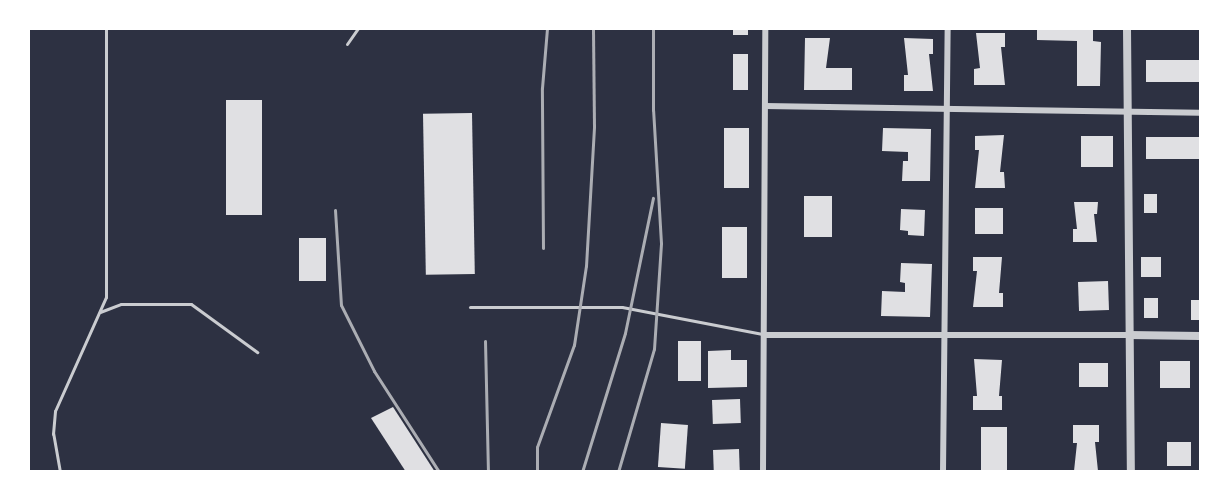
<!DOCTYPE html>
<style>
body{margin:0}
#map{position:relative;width:1229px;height:500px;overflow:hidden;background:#2d3142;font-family:Mulish,sans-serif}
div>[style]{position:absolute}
.building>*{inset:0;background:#e0e0e3;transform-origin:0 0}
.service>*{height:3px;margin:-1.5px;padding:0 1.5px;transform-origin:1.5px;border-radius:1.5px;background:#caccd0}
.minor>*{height:6px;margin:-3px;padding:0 3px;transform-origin:3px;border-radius:3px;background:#caccd0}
.tertiary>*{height:8px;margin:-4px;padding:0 4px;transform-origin:4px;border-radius:4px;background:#caccd0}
.rail>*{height:3px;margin:-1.5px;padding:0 1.5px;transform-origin:1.5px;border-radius:1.5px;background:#abadb3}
span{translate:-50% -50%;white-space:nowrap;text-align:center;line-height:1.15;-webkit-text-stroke:6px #fff;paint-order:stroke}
.frame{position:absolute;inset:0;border:30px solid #fff;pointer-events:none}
</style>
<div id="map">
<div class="building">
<div style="left:733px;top:28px;width:15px;height:7px"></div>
<div style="clip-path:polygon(1037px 28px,1093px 28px,1093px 41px,1101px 42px,1100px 86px,1077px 86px,1077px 41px,1037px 40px)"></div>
<div style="clip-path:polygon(976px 33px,1005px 33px,1005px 47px,1001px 47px,1005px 85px,974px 85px,974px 69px,980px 68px)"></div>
<div style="clip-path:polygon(805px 38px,830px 38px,826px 68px,852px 68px,852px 90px,804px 90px)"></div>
<div style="clip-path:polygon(904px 38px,933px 39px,933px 54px,929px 54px,933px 91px,904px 91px,904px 75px,908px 75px)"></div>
<div style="left:733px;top:54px;width:15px;height:36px"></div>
<div style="left:1146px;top:60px;width:54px;height:22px"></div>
<div style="left:226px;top:100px;width:36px;height:115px"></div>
<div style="left:472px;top:113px;width:161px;height:49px;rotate:89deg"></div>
<div style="left:724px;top:128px;width:25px;height:60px"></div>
<div style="clip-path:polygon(883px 128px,931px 129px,930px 181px,902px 181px,903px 161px,908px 161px,908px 152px,882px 151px)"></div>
<div style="clip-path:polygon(1004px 135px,1000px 172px,1004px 172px,1005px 188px,975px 188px,979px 150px,975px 150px,975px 136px)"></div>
<div style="left:1081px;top:136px;width:32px;height:31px"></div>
<div style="left:1200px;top:137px;width:22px;height:54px;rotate:90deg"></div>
<div style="left:1144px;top:194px;width:13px;height:19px"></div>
<div style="left:804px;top:196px;width:28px;height:41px"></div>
<div style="clip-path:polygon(1074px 202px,1098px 202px,1097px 214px,1094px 214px,1097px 242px,1073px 242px,1073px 229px,1077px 229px)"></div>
<div style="left:975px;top:208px;width:28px;height:26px"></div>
<div style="clip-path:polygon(901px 209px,925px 210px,924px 236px,908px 235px,908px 231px,900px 230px)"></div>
<div style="left:722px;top:227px;width:25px;height:51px"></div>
<div style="left:299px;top:238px;width:27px;height:43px"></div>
<div style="clip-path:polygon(973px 257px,1002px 257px,999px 293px,1003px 293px,1003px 307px,973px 307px,977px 271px,973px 271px)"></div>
<div style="left:1161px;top:257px;width:20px;height:20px;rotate:90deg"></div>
<div style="clip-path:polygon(901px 263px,932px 264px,930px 317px,881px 316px,882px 291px,905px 292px,905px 283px,900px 282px)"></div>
<div style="left:1108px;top:281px;width:29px;height:30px;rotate:88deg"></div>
<div style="left:1144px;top:298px;width:14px;height:20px"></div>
<div style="left:1191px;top:300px;width:9px;height:20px"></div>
<div style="left:678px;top:341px;width:23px;height:40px"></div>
<div style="clip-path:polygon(731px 350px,731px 360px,747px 360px,747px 387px,708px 388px,708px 351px)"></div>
<div style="clip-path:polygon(974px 359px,1002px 360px,999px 396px,1002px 396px,1002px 410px,973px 410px,973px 396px,977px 396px)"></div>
<div style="left:1160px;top:361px;width:30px;height:27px"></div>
<div style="left:1079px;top:363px;width:29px;height:24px"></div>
<div style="left:740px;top:399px;width:24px;height:28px;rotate:88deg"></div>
<div style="clip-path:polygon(393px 407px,435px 472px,406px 472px,371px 418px)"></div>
<div style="left:661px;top:423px;width:27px;height:44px;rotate:4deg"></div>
<div style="clip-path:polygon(1073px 425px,1099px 425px,1099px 442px,1095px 442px,1098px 471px,1074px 471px,1077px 443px,1073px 443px)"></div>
<div style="left:981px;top:427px;width:26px;height:44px"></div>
<div style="left:1167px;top:442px;width:24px;height:24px"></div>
<div style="left:739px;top:449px;width:23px;height:26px;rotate:88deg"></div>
</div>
<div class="service">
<div style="left:347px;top:44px;width:19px;rotate:-55deg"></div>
<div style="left:470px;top:307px;width:152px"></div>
<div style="left:622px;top:307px;width:143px;rotate:10.9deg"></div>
<div style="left:100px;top:312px;width:22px;rotate:-21deg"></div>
<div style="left:121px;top:304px;width:70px"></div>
<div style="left:191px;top:304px;width:82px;rotate:36deg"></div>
<div style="left:60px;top:472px;width:39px;rotate:-100deg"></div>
<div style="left:53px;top:434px;width:23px;rotate:-85deg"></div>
<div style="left:55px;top:411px;width:125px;rotate:-65.9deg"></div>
<div style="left:106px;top:297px;width:269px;rotate:-90deg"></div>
</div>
<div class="minor">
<div style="left:765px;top:106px;width:435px;rotate:0.9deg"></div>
<div style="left:764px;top:335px;width:365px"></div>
<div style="left:763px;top:472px;width:444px;rotate:-89.7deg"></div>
<div style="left:943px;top:472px;width:444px;rotate:-89.4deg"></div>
</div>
<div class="tertiary">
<div style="left:1127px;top:28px;width:444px;rotate:89.5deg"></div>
<div style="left:1129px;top:335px;width:71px;rotate:0.8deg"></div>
</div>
<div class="rail">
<div style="left:335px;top:210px;width:95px;rotate:86.4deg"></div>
<div style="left:341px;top:305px;width:74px;rotate:63.4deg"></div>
<div style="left:374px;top:371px;width:120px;rotate:57.2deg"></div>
<div style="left:543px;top:248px;width:160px;rotate:-90.4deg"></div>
<div style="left:542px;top:88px;width:60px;rotate:-85.2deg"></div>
<div style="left:485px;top:341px;width:131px;rotate:88.7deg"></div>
<div style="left:537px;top:472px;width:25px;rotate:-90deg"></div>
<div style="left:537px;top:447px;width:109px;rotate:-70.1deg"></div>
<div style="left:574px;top:345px;width:80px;rotate:-81.4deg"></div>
<div style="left:586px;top:266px;width:140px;rotate:-86.7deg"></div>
<div style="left:594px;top:126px;width:98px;rotate:-90.6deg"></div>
<div style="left:582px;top:472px;width:145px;rotate:-72.8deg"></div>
<div style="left:625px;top:333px;width:138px;rotate:-78.3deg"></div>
<div style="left:618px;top:472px;width:128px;rotate:-73.7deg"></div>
<div style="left:654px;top:349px;width:106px;rotate:-86.2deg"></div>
<div style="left:661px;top:243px;width:133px;rotate:-93.4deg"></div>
<div style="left:653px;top:110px;width:82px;rotate:-90deg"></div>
</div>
<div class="frame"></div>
</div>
